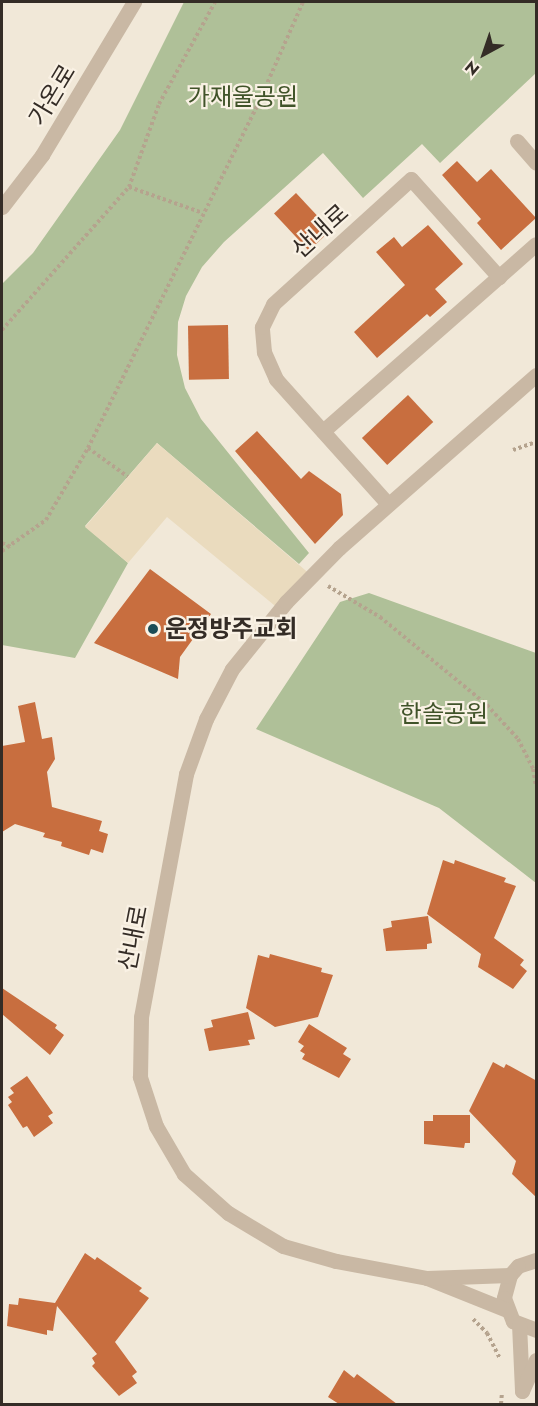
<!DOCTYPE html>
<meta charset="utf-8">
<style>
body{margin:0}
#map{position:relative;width:538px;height:1406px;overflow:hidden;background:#f1e8d8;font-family:Jost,"Noto Sans KR",sans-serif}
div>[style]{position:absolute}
.green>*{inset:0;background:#afc098}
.plaza>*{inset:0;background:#eadbbe}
.building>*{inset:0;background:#c86e3f;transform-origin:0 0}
.path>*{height:4px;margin-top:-2px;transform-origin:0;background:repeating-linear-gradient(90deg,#b5a38e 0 3px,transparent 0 6px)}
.minor>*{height:15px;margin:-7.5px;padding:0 7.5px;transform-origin:7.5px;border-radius:7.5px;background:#c9b8a4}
.dots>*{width:16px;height:16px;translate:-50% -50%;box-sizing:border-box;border:3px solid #f9f1e4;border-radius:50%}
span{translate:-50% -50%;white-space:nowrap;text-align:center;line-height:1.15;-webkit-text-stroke:4.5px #f9f1e4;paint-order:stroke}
.street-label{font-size:24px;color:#342c26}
.park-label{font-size:24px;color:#405329}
.poi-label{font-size:24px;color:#342c26;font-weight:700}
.left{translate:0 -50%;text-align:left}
.frame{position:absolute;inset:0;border:3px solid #342c26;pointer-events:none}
.north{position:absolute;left:454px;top:24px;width:60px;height:60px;-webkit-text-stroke:4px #f9f1e4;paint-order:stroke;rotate:220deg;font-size:16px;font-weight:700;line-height:24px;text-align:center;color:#342c26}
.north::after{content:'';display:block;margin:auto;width:21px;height:27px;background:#342c26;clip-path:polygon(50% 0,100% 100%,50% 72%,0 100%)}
</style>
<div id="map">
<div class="green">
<div style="clip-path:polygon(184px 2px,536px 2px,536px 73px,440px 163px,422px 144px,363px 198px,323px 153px,224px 242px,202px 267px,186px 296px,178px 322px,177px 355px,185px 388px,201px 419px,309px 553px,299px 564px,157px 443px,85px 526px,128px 563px,75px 658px,2px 645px,2px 284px,33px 253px,120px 130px)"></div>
<div style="clip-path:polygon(369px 593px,536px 653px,536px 883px,439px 808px,256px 729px,340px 602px)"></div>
</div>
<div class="plaza">
<div style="clip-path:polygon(157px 443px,312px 576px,280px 610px,167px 517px,128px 563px,85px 527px)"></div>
</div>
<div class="building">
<div style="clip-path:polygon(457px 161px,477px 182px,491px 169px,536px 218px,501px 250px,477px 223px,481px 219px,442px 175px)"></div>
<div style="left:296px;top:193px;width:51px;height:30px;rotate:47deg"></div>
<div style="clip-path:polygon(428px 225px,463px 264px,435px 289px,447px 302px,430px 317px,427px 314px,377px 358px,354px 332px,405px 285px,376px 252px,394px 237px,402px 247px)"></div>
<div style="left:228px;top:325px;width:54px;height:40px;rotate:89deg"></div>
<div style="left:408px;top:395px;width:37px;height:63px;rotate:47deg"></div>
<div style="clip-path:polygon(257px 431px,301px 479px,309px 471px,341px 494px,343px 515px,315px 544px,235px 451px)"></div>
<div style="clip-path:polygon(150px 569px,211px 614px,180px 657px,178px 679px,94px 643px)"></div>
<div style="clip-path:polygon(35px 702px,42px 739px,52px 737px,55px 759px,47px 772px,52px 807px,102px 821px,99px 831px,108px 834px,103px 853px,91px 849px,89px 855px,61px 846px,62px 842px,43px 837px,45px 833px,15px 824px,2px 832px,2px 746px,25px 742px,18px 706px)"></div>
<div style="clip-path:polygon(443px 860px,454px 864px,455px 860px,506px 878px,504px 882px,516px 886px,494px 938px,524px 960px,520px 965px,527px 971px,513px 989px,478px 967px,481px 954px,427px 914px)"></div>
<div style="clip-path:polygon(428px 916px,432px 943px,427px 944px,427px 949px,386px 951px,383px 929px,392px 927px,391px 921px)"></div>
<div style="clip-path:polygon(270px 954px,322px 968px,321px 972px,333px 975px,318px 1017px,275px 1027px,246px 1008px,258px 955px,269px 958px)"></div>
<div style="clip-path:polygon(2px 988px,57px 1025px,55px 1028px,64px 1035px,50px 1055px,2px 1014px)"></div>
<div style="clip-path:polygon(248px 1012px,255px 1039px,248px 1040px,250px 1045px,209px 1051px,204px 1029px,213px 1027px,211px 1020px)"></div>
<div style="clip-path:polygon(309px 1024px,347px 1048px,343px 1054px,351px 1059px,339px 1078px,302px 1059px,305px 1054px,300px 1051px,304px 1046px,298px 1042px)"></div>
<div style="clip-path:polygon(493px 1062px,504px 1068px,506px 1064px,537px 1081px,537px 1198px,512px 1174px,516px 1161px,469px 1111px)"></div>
<div style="clip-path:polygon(27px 1076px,53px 1113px,48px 1116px,53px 1123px,34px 1137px,27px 1126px,23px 1128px,8px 1105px,12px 1102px,8px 1097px,14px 1093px,10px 1088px)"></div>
<div style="clip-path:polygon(433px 1115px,470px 1115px,470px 1143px,465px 1143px,464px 1148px,424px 1144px,424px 1121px,433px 1121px)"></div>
<div style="clip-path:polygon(85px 1253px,95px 1260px,97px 1257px,142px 1288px,139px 1291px,149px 1298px,115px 1342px,137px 1372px,132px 1376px,137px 1383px,119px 1396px,92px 1366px,95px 1363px,92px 1358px,97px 1354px,57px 1306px,53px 1331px,47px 1330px,47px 1335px,7px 1326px,9px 1304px,18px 1305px,19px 1298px,55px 1303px)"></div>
<div style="clip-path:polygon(344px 1370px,354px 1378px,357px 1374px,397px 1404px,339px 1404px,328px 1397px)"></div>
</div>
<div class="path">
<div style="left:129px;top:187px;width:78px;rotate:19.4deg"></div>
<div style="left:2px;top:330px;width:191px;rotate:-48.4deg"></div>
<div style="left:129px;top:187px;width:88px;rotate:-70.1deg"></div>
<div style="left:159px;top:104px;width:116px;rotate:-61.2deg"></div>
<div style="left:88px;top:448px;width:49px;rotate:35.9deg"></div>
<div style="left:513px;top:450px;width:24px;rotate:-19deg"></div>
<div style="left:2px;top:543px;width:10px;rotate:24deg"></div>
<div style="left:2px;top:551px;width:54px;rotate:-35.2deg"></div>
<div style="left:46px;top:520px;width:83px;rotate:-59.7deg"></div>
<div style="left:88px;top:448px;width:384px;rotate:-63.7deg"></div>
<div style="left:258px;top:104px;width:111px;rotate:-66.2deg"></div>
<div style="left:328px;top:586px;width:61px;rotate:30.8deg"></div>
<div style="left:380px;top:617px;width:139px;rotate:39.4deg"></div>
<div style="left:487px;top:705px;width:46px;rotate:47.6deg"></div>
<div style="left:518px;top:739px;width:34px;rotate:63deg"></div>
<div style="left:533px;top:769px;width:17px;rotate:80deg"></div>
<div style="left:473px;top:1319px;width:20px;rotate:45deg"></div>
<div style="left:487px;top:1333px;width:29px;rotate:63deg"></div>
<div style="left:501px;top:1404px;width:11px;rotate:-85deg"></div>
</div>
<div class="minor">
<div style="left:517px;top:141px;width:29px;rotate:49deg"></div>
<div style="left:2px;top:207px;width:66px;rotate:-52.4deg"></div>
<div style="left:42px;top:155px;width:179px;rotate:-59deg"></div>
<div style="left:323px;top:431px;width:283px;rotate:-41.3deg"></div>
<div style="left:388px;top:504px;width:168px;rotate:-131.9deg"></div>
<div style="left:276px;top:379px;width:30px;rotate:-114deg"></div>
<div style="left:264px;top:352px;width:25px;rotate:-95deg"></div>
<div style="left:262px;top:327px;width:25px;rotate:-64deg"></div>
<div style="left:273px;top:304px;width:186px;rotate:-42.2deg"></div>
<div style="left:411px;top:179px;width:132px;rotate:48.1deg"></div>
<div style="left:536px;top:1260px;width:19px;rotate:162deg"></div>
<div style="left:518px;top:1266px;width:12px;rotate:132deg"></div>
<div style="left:510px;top:1275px;width:24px;rotate:105deg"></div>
<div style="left:504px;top:1298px;width:25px;rotate:69deg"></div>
<div style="left:513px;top:1321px;width:25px;rotate:21deg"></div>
<div style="left:427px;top:1278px;width:93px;rotate:-169.4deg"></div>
<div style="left:336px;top:1261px;width:55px;rotate:-164.2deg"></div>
<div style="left:283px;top:1246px;width:64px;rotate:-149deg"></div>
<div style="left:228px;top:1213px;width:59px;rotate:-138.4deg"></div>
<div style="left:184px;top:1174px;width:56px;rotate:-120.3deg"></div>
<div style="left:156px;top:1126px;width:52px;rotate:-108.1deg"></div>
<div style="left:140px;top:1077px;width:60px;rotate:-89deg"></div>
<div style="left:141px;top:1017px;width:247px;rotate:-79.5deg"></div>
<div style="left:186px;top:774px;width:59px;rotate:-70deg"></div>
<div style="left:206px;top:719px;width:56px;rotate:-62.5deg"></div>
<div style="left:232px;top:669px;width:86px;rotate:-51.1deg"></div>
<div style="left:286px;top:602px;width:76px;rotate:-45.5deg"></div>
<div style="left:339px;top:548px;width:262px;rotate:-41.3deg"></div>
<div style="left:507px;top:1310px;width:86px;rotate:-158.2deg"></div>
<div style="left:427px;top:1278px;width:83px;rotate:-2.1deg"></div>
<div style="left:519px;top:1324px;width:67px;rotate:87.4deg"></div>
<div style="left:522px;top:1391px;width:34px;rotate:-66deg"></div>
</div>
<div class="dots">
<div style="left:153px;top:629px;background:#1b4c56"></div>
</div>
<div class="street-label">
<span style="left:52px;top:95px;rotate:-59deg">가온로</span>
<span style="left:320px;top:231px;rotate:-42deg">산내로</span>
<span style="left:133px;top:938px;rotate:-79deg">산내로</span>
</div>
<div class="park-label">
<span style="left:243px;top:97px">가재울공원</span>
<span style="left:444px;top:714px">한솔공원</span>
</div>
<div class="poi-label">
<span class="left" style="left:165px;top:629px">운정방주교회</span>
</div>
<div class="frame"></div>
<div class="north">N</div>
</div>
